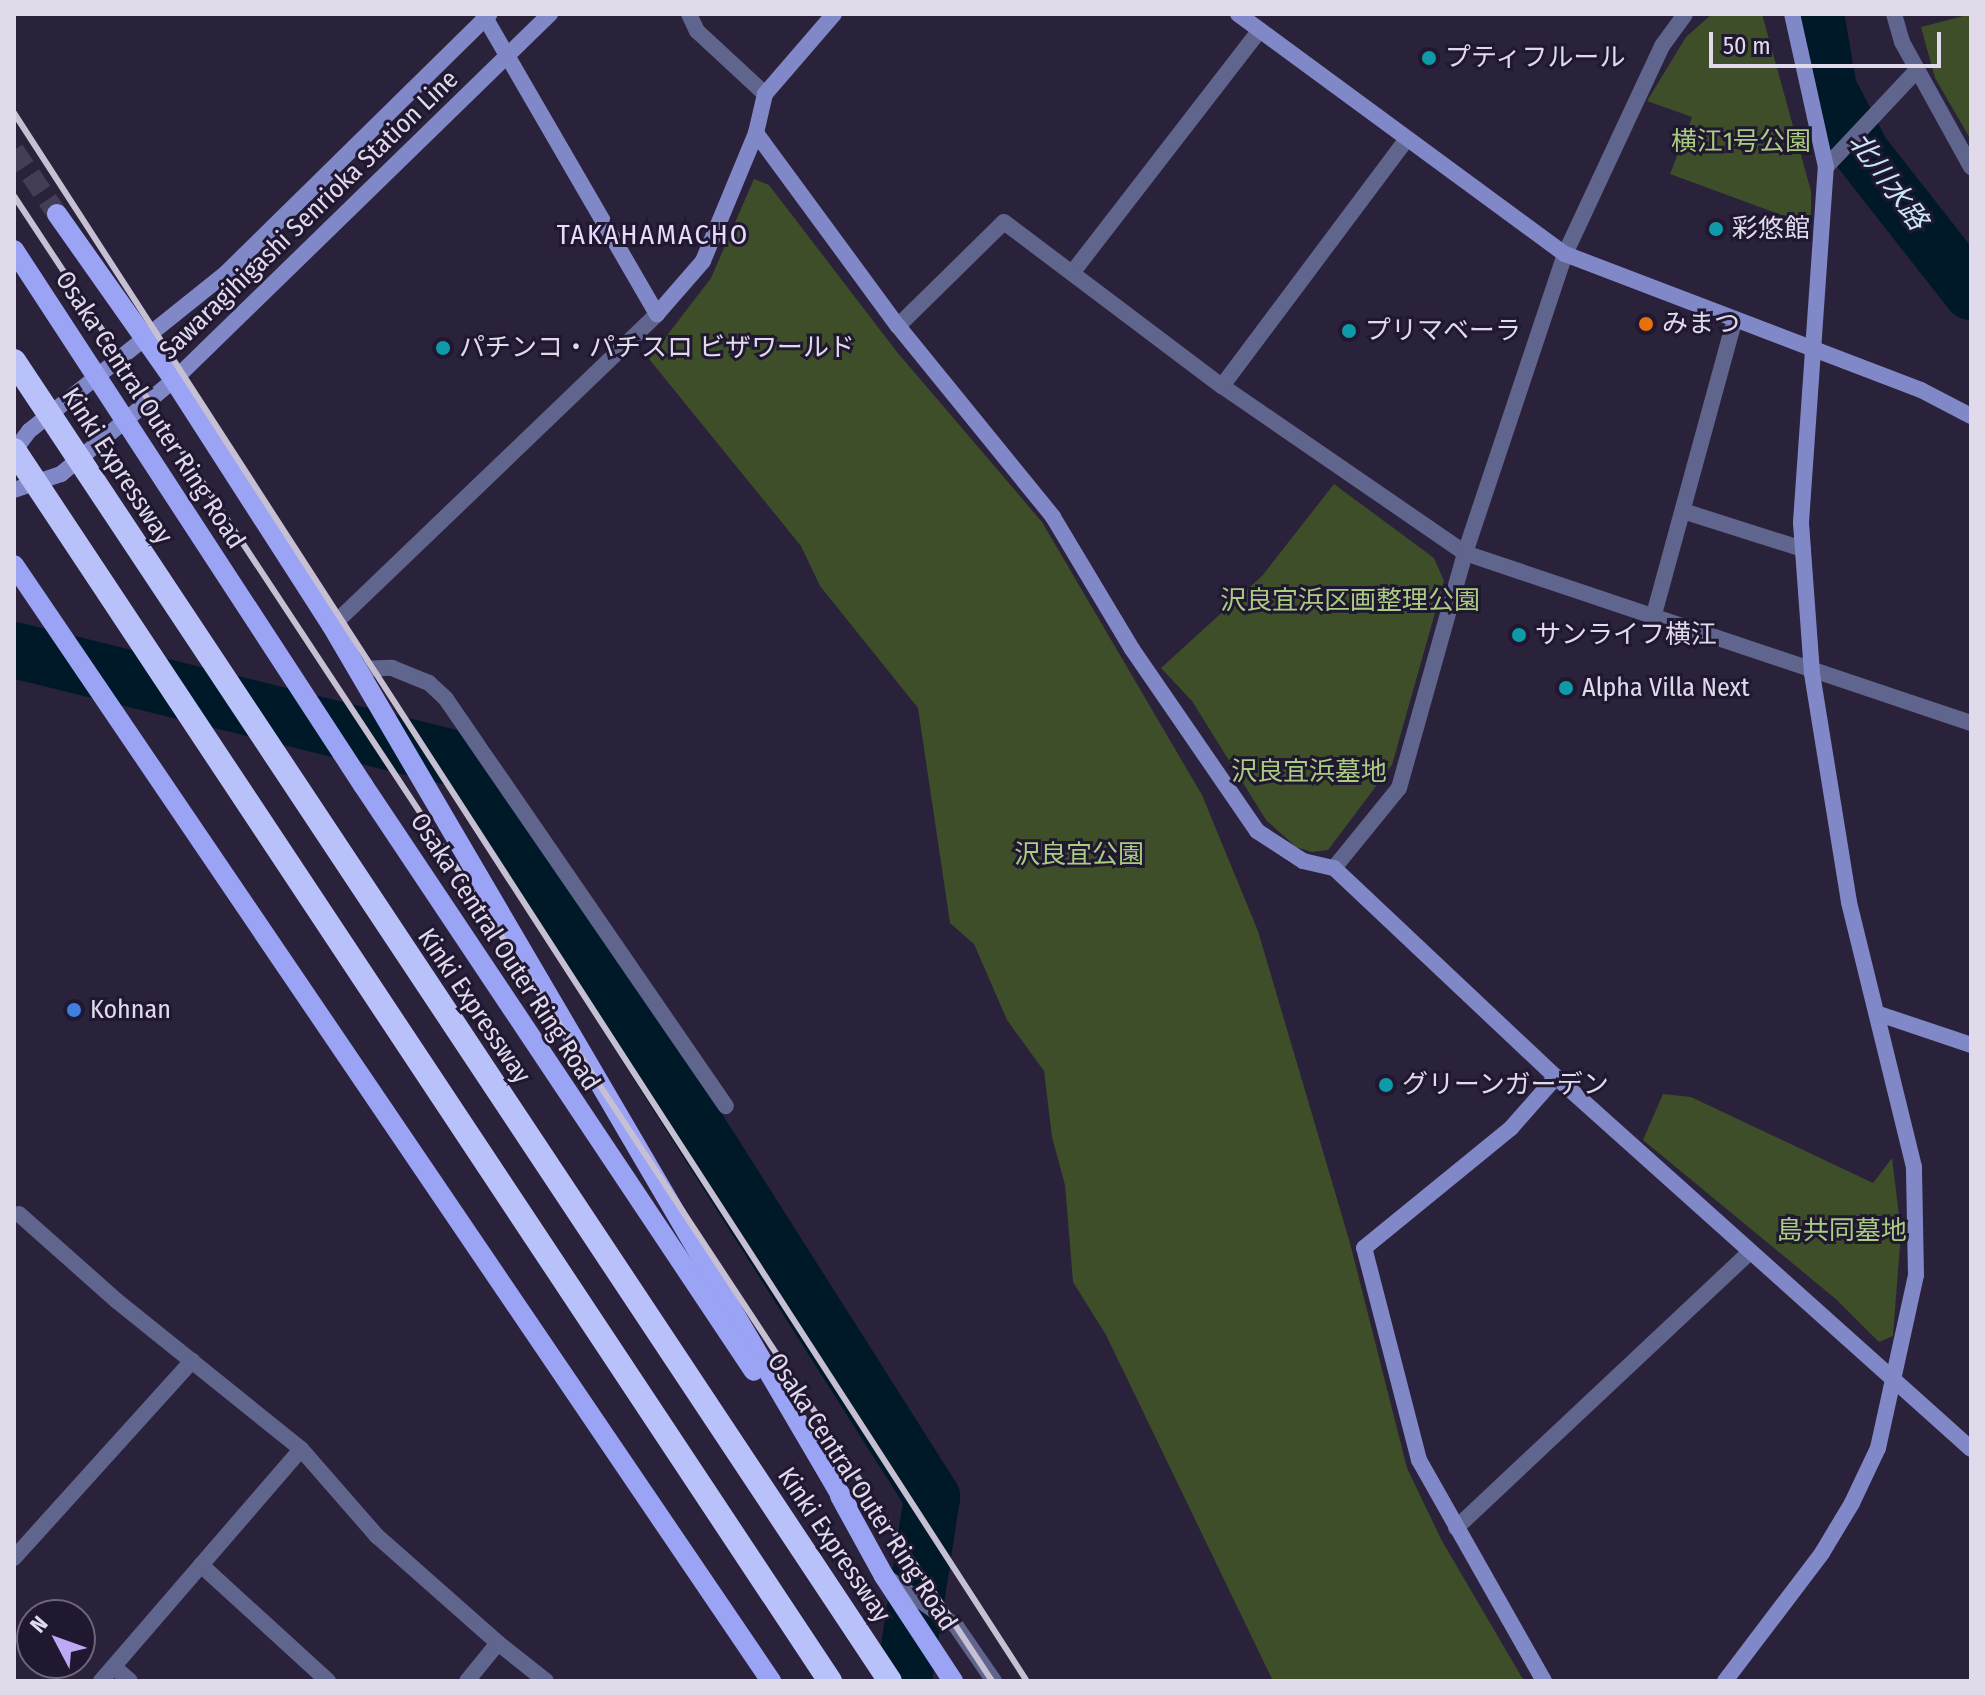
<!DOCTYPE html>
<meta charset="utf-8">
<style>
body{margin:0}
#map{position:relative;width:1985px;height:1695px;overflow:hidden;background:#2a213a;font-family:"Fira Sans Condensed","Noto Sans JP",sans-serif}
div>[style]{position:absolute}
.green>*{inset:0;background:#3d4e28}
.river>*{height:56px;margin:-28px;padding:0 28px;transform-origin:28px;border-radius:28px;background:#001929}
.primary-tunnel>*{height:20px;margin-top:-10px;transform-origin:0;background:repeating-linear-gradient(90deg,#453d55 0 20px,transparent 0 30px)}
.street>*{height:16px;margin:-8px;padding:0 8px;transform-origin:8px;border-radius:8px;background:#60658d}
.secondary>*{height:16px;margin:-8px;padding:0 8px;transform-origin:8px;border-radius:8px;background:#8188c7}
.primary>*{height:20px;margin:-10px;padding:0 10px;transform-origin:10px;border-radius:10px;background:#9aa3f4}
.rail>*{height:6px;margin:-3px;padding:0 3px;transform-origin:3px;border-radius:3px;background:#c7c0d3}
.primary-bridge>*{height:20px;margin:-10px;padding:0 10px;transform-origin:10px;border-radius:10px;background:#9aa3f4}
.highway-bridge>*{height:24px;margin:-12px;padding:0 12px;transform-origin:12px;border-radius:12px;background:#b9c1fb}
.dots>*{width:22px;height:22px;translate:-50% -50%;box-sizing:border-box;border:4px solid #201730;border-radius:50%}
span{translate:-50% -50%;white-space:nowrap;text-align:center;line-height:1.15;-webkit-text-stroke:6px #201730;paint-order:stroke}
.poi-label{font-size:26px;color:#e0daeb}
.left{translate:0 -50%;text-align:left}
.park-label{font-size:26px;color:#a9cc80}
.street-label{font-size:26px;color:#e0daeb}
.water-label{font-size:28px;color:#c6e6fa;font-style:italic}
.neighbourhood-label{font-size:28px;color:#e6dbfd;letter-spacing:2px}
.frame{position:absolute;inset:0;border:16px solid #e0daeb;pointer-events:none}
.north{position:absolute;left:16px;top:1599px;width:80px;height:80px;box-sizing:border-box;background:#201730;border:2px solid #6d657b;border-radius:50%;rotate:311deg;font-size:22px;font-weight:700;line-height:32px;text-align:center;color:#e0daeb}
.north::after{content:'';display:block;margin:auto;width:28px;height:36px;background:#bea9f5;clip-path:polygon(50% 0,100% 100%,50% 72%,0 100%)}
.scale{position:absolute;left:1709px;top:32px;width:232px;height:36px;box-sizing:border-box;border:4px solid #e0daeb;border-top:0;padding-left:10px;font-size:24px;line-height:28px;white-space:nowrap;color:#e0daeb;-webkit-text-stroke:6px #201730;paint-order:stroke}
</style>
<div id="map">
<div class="green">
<div style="clip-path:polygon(1712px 14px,1762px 14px,1811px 191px,1811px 226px,1670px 174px,1692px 117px,1647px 101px,1686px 37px)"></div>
<div style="clip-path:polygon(1971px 14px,1971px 140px,1935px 78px,1921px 27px)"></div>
<div style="clip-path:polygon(754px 179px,769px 185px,897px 352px,1042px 522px,1202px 795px,1258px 931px,1350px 1243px,1407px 1468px,1442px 1541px,1524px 1681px,1273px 1681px,1106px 1335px,1073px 1282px,1065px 1185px,1052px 1137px,1044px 1071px,1007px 1020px,974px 944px,950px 923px,918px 708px,820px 586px,801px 546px,649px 359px,711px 278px)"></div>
<div style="clip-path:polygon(1334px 484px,1434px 558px,1444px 581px,1392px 765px,1328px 850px,1312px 852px,1296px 847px,1266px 820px,1192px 701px,1161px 668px,1262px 576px)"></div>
<div style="clip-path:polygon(1663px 1094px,1691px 1097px,1873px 1183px,1892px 1158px,1901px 1232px,1893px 1336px,1879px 1342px,1837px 1300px,1643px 1140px)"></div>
</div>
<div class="river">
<div style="left:1816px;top:14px;width:76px;rotate:80.2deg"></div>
<div style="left:1829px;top:89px;width:72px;rotate:62.7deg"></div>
<div style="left:1862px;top:153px;width:177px;rotate:51.9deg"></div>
<div style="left:14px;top:650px;width:464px;rotate:13.8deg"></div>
<div style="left:465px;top:761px;width:872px;rotate:57.6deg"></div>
<div style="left:932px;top:1497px;width:186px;rotate:98.7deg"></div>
</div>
<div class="primary-tunnel">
<div style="left:14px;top:150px;width:77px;rotate:56.1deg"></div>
</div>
<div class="street">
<div style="left:689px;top:14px;width:19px;rotate:65deg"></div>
<div style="left:697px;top:31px;width:93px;rotate:42.8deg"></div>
<div style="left:1894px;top:14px;width:29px;rotate:74deg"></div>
<div style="left:1902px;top:42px;width:143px;rotate:61.1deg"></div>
<div style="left:1826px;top:167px;width:133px;rotate:-46.8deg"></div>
<div style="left:1072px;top:273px;width:307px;rotate:-52.3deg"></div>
<div style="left:898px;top:326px;width:148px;rotate:-44.5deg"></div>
<div style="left:1004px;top:222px;width:273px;rotate:37deg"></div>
<div style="left:1222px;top:386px;width:295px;rotate:34.5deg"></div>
<div style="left:1465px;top:553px;width:534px;rotate:18.57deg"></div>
<div style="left:1222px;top:386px;width:307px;rotate:-53.2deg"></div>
<div style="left:1683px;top:511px;width:126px;rotate:17.6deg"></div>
<div style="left:1653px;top:618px;width:310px;rotate:-74.7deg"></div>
<div style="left:332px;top:626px;width:451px;rotate:-43.8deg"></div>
<div style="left:358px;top:669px;width:34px;rotate:-2deg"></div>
<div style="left:392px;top:668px;width:40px;rotate:22deg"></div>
<div style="left:429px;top:683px;width:23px;rotate:43deg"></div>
<div style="left:446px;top:699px;width:494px;rotate:55.5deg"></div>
<div style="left:1334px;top:868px;width:103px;rotate:-50.9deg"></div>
<div style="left:1399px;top:788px;width:244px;rotate:-74.3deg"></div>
<div style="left:1465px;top:553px;width:315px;rotate:-71.5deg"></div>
<div style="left:1565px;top:254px;width:230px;rotate:-65deg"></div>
<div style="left:1662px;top:46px;width:39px;rotate:-54deg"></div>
<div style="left:19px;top:1214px;width:131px;rotate:41.6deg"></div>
<div style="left:117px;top:1301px;width:236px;rotate:38.8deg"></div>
<div style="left:301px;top:1449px;width:116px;rotate:48.9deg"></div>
<div style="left:377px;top:1536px;width:162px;rotate:41.5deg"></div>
<div style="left:498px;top:1643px;width:49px;rotate:129.2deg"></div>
<div style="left:1456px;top:1528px;width:403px;rotate:-43.2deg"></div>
<div style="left:14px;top:1558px;width:266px;rotate:-47.9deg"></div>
<div style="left:201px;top:1565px;width:172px;rotate:42.4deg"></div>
<div style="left:889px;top:1579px;width:82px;rotate:35deg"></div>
<div style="left:956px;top:1626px;width:67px;rotate:55.4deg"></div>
<div style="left:498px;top:1643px;width:61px;rotate:38.4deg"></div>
<div style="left:114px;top:1667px;width:21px;rotate:41deg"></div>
<div style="left:101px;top:1681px;width:306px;rotate:-49.2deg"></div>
</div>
<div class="secondary">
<div style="left:483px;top:14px;width:347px;rotate:59.9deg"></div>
<div style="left:657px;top:314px;width:70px;rotate:-49deg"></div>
<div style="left:703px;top:261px;width:139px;rotate:-67.5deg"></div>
<div style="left:756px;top:133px;width:40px;rotate:-77deg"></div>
<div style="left:765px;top:94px;width:106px;rotate:-49.2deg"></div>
<div style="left:1238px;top:14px;width:406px;rotate:36.3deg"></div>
<div style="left:1565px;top:254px;width:381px;rotate:20.9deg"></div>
<div style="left:1921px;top:390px;width:56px;rotate:27.5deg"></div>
<div style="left:756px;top:133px;width:240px;rotate:53.7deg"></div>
<div style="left:898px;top:326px;width:246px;rotate:50.9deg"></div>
<div style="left:1053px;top:517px;width:154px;rotate:59.1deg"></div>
<div style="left:1132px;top:649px;width:221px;rotate:55.5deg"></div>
<div style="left:1257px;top:831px;width:55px;rotate:33.1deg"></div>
<div style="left:1303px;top:861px;width:32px;rotate:13deg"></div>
<div style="left:1334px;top:868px;width:305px;rotate:43.3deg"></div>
<div style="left:1556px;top:1077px;width:557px;rotate:41.87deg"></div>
<div style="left:14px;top:451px;width:25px;rotate:-53deg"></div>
<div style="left:29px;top:431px;width:251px;rotate:-38.7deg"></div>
<div style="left:225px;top:274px;width:371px;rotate:-44.5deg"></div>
<div style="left:14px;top:490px;width:50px;rotate:-18.8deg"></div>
<div style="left:61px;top:474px;width:147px;rotate:-39.8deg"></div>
<div style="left:174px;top:380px;width:525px;rotate:-44.23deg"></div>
<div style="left:1879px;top:1014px;width:97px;rotate:18.6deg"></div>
<div style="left:1544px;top:1681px;width:254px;rotate:-119.5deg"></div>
<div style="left:1419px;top:1460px;width:219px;rotate:-104.5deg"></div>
<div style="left:1364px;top:1248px;width:190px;rotate:-39.2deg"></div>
<div style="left:1511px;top:1128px;width:68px;rotate:-48.6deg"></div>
<div style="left:1725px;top:1681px;width:161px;rotate:-52.8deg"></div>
<div style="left:1822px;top:1553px;width:58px;rotate:-59deg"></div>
<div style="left:1852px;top:1503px;width:61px;rotate:-64.7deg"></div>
<div style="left:1878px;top:1448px;width:177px;rotate:-77.6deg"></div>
<div style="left:1916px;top:1275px;width:108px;rotate:-91.1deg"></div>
<div style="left:1914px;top:1167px;width:273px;rotate:-103.8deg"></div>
<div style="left:1849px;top:902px;width:232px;rotate:-99.2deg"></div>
<div style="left:1812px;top:673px;width:151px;rotate:-94.2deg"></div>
<div style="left:1801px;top:522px;width:356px;rotate:-86deg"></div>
<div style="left:1826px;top:167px;width:157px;rotate:-102.5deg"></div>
</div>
<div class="primary">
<div style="left:57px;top:214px;width:203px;rotate:54.8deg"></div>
<div style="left:174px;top:380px;width:292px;rotate:57.3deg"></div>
<div style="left:332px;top:626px;width:1020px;rotate:59.66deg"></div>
<div style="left:14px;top:565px;width:1349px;rotate:55.85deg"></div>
<div style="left:363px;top:785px;width:704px;rotate:56.29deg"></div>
<div style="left:840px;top:1496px;width:91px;rotate:61.2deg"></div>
<div style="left:884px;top:1576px;width:126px;rotate:56.7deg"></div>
</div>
<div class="rail">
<div style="left:14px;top:113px;width:1867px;rotate:57.14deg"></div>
<div style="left:14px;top:196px;width:1778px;rotate:56.63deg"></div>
</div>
<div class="primary-bridge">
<div style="left:14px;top:250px;width:639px;rotate:56.88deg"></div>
</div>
<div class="highway-bridge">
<div style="left:14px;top:361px;width:1584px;rotate:56.43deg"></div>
<div style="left:14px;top:450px;width:1477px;rotate:56.46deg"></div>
</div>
<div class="dots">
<div style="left:1429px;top:58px;background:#0f9aa8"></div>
<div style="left:1716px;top:229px;background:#0f9aa8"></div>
<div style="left:1646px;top:324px;background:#e8710a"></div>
<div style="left:1349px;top:331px;background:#0f9aa8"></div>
<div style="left:443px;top:348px;background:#0f9aa8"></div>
<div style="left:1519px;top:635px;background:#0f9aa8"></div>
<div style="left:1566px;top:688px;background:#0f9aa8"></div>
<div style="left:74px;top:1010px;background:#3f7fe0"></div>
<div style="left:1386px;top:1085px;background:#0f9aa8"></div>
</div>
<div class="poi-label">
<span class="left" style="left:1445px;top:58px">プティフルール</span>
<span class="left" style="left:1732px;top:229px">彩悠館</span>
<span class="left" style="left:1662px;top:324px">みまつ</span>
<span class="left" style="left:1365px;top:331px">プリマベーラ</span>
<span class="left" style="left:459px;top:348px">パチンコ・パチスロ ビザワールド</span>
<span class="left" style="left:1535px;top:635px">サンライフ横江</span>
<span class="left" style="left:1582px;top:688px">Alpha Villa Next</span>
<span class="left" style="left:90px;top:1010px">Kohnan</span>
<span class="left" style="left:1402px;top:1085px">グリーンガーデン</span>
</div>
<div class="park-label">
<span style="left:1741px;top:142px">横江1号公園</span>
<span style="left:1350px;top:601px">沢良宜浜区画整理公園</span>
<span style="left:1309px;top:772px">沢良宜浜墓地</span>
<span style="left:1079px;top:855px">沢良宜公園</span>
<span style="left:1842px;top:1231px">島共同墓地</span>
</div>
<div class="street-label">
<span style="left:309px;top:215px;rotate:-44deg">Sawaragihigashi Senrioka Station Line</span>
<span style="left:150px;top:410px;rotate:57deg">Osaka Central Outer Ring Road</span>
<span style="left:117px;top:466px;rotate:57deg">Kinki Expressway</span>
<span style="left:505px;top:952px;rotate:57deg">Osaka Central Outer Ring Road</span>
<span style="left:474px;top:1006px;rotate:56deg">Kinki Expressway</span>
<span style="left:862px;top:1492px;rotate:57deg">Osaka Central Outer Ring Road</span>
<span style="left:834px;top:1545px;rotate:56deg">Kinki Expressway</span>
</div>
<div class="water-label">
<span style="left:1888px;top:181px;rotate:54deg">北川水路</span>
</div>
<div class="neighbourhood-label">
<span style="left:653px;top:235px">TAKAHAMACHO</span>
</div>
<div class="frame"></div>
<div class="north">N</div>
<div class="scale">50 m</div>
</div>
